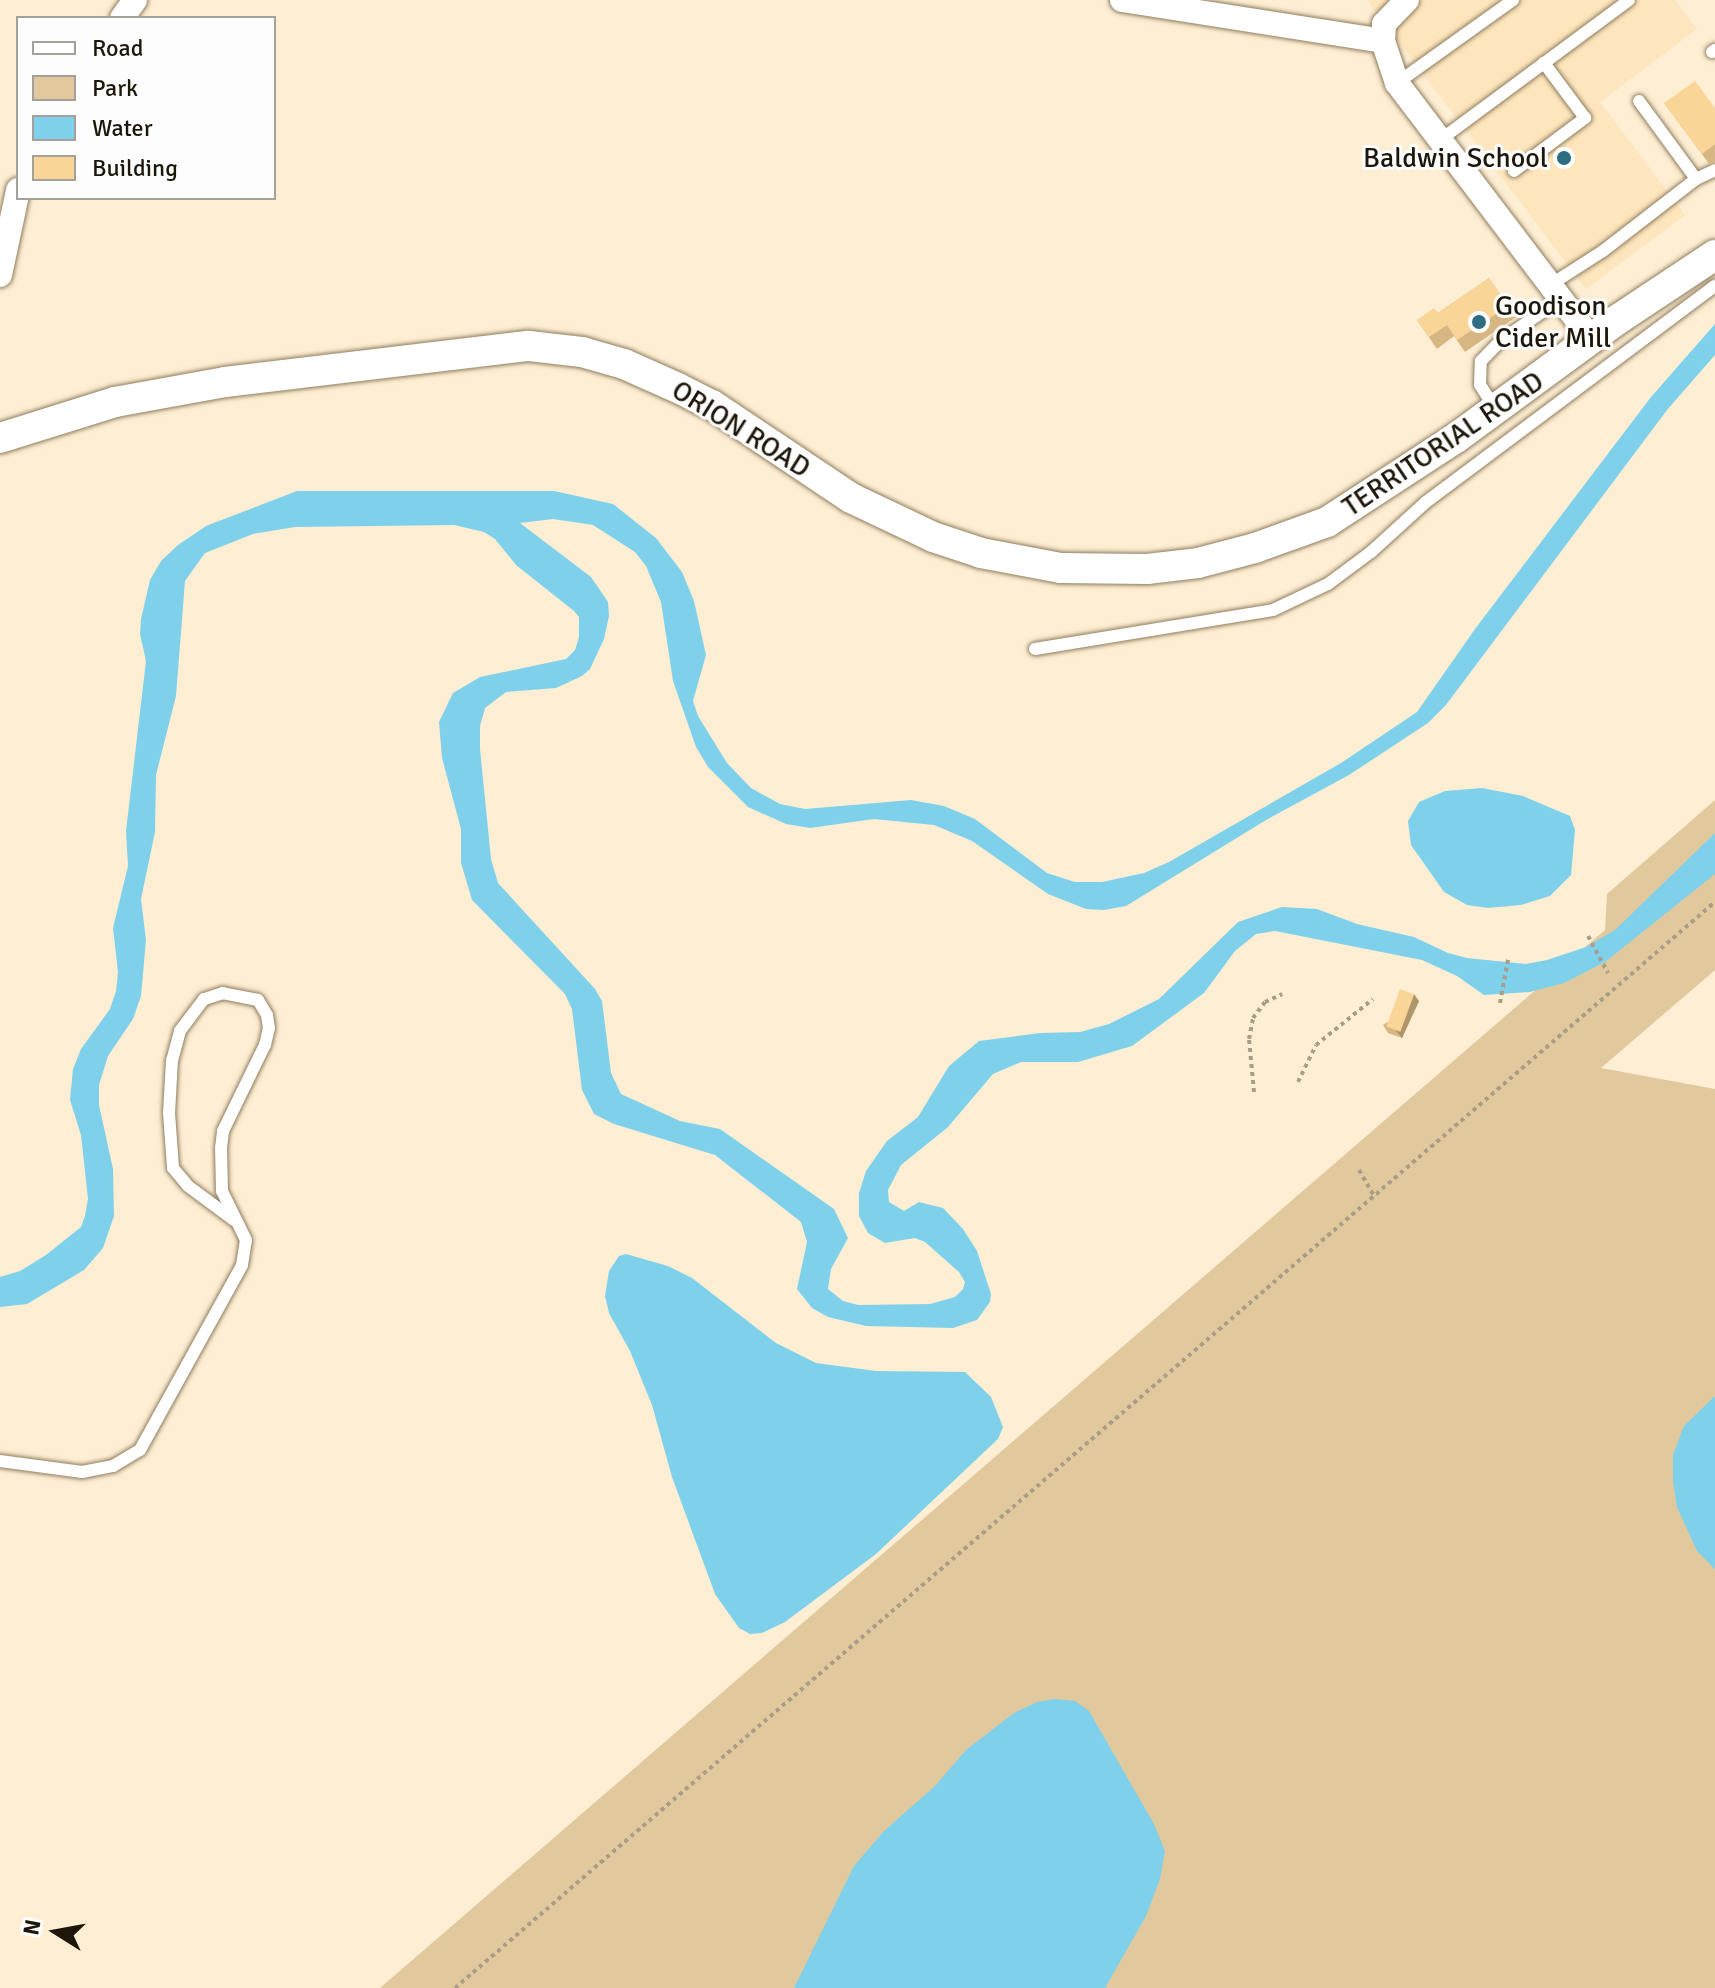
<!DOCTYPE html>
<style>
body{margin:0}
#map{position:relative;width:1715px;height:1988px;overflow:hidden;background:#feeed3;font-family:Signika,sans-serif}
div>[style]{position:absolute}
.built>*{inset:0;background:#fde6bd}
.green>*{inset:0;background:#e1c89d}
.water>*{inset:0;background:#7fd1eb}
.path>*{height:4px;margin-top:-2px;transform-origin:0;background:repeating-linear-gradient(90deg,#a99d87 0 4px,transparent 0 8px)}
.roads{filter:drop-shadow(0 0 2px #8f7d5e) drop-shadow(0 0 2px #8f7d5e)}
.service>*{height:12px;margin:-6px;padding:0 6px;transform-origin:6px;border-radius:6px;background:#fff}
.minor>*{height:24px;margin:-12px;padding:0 12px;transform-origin:12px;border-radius:12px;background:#fff}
.tertiary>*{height:30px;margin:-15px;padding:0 15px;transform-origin:15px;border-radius:15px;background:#fff}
.wall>*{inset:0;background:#d6b783}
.shaded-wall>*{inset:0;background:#ae956a}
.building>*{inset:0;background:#f9d598;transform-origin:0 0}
.dots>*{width:22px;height:22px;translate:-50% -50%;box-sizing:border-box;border:4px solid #fdfdfd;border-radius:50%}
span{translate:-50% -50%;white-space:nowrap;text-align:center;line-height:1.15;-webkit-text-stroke:6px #fdfdfd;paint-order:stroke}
.poi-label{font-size:28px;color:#1d160a}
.right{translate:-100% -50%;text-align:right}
.left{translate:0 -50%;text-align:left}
.street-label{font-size:28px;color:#1d160a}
.legend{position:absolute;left:16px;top:16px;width:260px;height:184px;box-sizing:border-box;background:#fdfdfd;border:2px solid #a3a19c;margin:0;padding:10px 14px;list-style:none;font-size:24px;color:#1d160a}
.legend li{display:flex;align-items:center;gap:16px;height:40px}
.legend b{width:40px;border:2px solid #a3a19c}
.north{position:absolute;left:16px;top:1892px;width:80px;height:80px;-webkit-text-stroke:6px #fdfdfd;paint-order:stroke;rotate:281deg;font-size:22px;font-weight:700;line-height:32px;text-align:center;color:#1d160a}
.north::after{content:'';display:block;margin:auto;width:28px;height:36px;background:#1d160a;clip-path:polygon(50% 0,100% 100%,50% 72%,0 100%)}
</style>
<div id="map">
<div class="built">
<div style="clip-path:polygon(1367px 0,1675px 0,1697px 29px,1600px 102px,1685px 215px,1586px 289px)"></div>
</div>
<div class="green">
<div style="clip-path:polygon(1715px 800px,1715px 970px,1601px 1068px,1715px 1089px,1715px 1988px,380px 1988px,1605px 930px,1607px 894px)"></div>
</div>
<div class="water">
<div style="clip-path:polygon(1715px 324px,1715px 355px,1667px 410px,1446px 705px,1428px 723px,1349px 775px,1266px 820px,1126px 906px,1104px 910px,1086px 909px,1048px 894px,972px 841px,934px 825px,874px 819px,810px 828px,786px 824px,748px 807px,708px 767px,696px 747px,673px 681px,661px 602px,646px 566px,635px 552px,593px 525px,553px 519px,520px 523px,591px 577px,608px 602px,609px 616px,604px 639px,590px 669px,582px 676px,556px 688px,506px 692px,485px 708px,480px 726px,480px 749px,491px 859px,498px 883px,595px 989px,602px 1001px,611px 1073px,621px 1094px,680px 1121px,720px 1129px,834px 1209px,848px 1238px,831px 1269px,828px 1289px,843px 1301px,858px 1305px,930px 1304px,955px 1297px,963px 1289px,965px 1282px,959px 1272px,925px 1242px,915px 1238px,885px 1243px,868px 1233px,859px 1216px,859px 1193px,866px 1171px,887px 1141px,918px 1117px,949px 1066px,979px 1041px,1040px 1033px,1080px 1032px,1109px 1024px,1159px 999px,1238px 922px,1282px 907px,1317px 909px,1357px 924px,1414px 937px,1448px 953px,1467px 958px,1526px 964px,1547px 960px,1586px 947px,1615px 930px,1715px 833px,1715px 874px,1605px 962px,1564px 983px,1530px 992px,1484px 995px,1457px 976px,1422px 960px,1275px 931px,1256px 934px,1235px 951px,1204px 993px,1132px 1046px,1078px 1062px,1021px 1062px,993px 1074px,948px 1127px,901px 1165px,888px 1190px,889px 1202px,904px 1211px,919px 1202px,943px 1208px,963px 1229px,977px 1251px,991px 1294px,990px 1302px,977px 1320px,953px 1328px,866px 1326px,828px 1317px,812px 1308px,797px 1289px,807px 1242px,801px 1222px,715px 1155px,614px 1124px,594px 1114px,582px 1090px,572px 1009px,565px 994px,472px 900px,461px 863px,461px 829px,442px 758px,439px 722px,453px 693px,480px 677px,566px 659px,575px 650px,579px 637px,579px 617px,574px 611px,516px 565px,495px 539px,484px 532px,454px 525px,295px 527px,253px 534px,205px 553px,185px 581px,176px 696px,156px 775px,155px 832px,141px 899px,146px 940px,141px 996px,133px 1019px,108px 1056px,99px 1085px,99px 1105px,113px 1169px,114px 1216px,103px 1248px,84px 1270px,27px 1304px,0 1307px,0 1277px,20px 1271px,46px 1255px,81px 1227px,85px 1216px,88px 1199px,81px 1135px,70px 1100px,73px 1069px,81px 1049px,110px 1009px,116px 991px,118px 972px,113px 928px,128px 866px,126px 831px,146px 661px,140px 634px,141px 619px,150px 580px,161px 561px,178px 545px,206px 526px,297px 491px,554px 491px,613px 504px,656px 538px,682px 572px,694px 601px,706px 655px,693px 701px,698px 716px,727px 763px,751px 788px,780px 804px,805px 809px,911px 800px,944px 806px,975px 819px,1047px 873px,1075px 882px,1102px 882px,1144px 873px,1169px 862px,1341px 763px,1417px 712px,1475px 629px,1651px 397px)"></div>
<div style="clip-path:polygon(1482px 788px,1523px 796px,1570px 816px,1575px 830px,1571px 875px,1550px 896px,1521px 905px,1488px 908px,1467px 905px,1444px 892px,1411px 845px,1408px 821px,1419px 802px,1445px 791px)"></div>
<div style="clip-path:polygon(626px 1254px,668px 1266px,692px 1278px,776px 1343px,816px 1363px,876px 1371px,965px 1372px,991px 1397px,1003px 1427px,998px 1439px,876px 1554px,785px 1622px,762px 1633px,750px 1634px,739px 1628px,715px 1594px,672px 1477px,652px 1405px,630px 1351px,609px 1313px,605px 1296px,609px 1271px,619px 1256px)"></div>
<div style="clip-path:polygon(1715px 1396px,1715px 1569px,1697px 1551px,1677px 1507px,1673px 1481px,1673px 1455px,1684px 1426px)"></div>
<div style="clip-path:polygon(1055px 1699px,1075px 1701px,1089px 1711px,1154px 1824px,1165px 1851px,1160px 1879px,1146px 1916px,1105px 1988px,794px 1988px,854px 1866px,884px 1831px,935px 1786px,966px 1750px,1014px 1713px,1037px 1702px)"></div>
</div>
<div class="path">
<div style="left:1588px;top:936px;width:42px;rotate:61.6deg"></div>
<div style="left:1500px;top:1003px;width:44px;rotate:-79.5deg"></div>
<div style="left:1298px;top:1082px;width:41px;rotate:-64.1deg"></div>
<div style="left:1316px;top:1045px;width:73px;rotate:-38.9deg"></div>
<div style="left:1254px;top:1092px;width:53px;rotate:-95.4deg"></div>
<div style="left:1249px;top:1039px;width:21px;rotate:-79deg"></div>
<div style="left:1253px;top:1018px;width:20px;rotate:-53deg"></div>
<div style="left:1265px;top:1002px;width:19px;rotate:-25deg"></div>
<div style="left:1359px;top:1170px;width:30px;rotate:60deg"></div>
<div style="left:455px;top:1988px;width:1663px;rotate:-40.76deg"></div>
</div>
<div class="roads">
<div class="service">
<div style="left:1712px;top:52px;width:4px;rotate:-34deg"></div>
<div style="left:1397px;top:83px;width:143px;rotate:-35.6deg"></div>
<div style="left:1639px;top:101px;width:97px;rotate:53.8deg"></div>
<div style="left:1440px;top:140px;width:235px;rotate:-36.5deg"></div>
<div style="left:1514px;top:171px;width:89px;rotate:-36.7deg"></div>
<div style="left:1585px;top:118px;width:69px;rotate:-126.7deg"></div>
<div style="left:1550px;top:285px;width:63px;rotate:-32.7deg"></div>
<div style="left:1603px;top:251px;width:118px;rotate:-37.7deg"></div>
<div style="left:1696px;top:179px;width:21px;rotate:-25deg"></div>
<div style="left:1494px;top:407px;width:26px;rotate:-122deg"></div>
<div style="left:1480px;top:385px;width:24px;rotate:-88deg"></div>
<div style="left:1481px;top:361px;width:28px;rotate:-46deg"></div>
<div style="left:1500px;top:341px;width:74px;rotate:-34.5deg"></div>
<div style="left:1035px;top:649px;width:241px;rotate:-9.3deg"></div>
<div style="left:1273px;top:610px;width:61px;rotate:-25.3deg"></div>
<div style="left:1328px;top:584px;width:54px;rotate:-36.7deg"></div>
<div style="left:1371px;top:552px;width:74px;rotate:-42.3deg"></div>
<div style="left:1426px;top:502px;width:361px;rotate:-36.8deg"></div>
<div style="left:0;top:1461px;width:83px;rotate:7.6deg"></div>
<div style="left:82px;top:1472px;width:32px;rotate:-11deg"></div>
<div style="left:113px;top:1466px;width:31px;rotate:-31deg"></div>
<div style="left:140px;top:1450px;width:211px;rotate:-61.1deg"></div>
<div style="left:242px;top:1265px;width:25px;rotate:-81deg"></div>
<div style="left:246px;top:1240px;width:55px;rotate:-116.1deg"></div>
<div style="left:222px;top:1191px;width:43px;rotate:-91.3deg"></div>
<div style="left:221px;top:1148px;width:17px;rotate:-83deg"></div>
<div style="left:223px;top:1131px;width:96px;rotate:-64deg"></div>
<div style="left:265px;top:1045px;width:17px;rotate:-77deg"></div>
<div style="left:269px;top:1028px;width:13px;rotate:-99deg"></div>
<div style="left:267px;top:1015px;width:17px;rotate:-121deg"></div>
<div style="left:258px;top:1000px;width:36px;rotate:-169deg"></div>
<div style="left:223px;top:993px;width:20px;rotate:162deg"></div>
<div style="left:204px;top:999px;width:40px;rotate:127deg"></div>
<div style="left:180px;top:1031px;width:30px;rotate:105deg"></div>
<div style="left:172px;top:1060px;width:53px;rotate:93.2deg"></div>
<div style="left:169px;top:1113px;width:55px;rotate:85.8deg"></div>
<div style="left:173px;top:1168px;width:23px;rotate:50deg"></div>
<div style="left:188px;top:1186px;width:57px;rotate:36.5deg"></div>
</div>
<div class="minor">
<div style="left:1122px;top:0;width:264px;rotate:8.9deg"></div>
<div style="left:1407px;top:0;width:33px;rotate:134deg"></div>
<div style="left:1384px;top:24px;width:17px;rotate:93deg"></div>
<div style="left:1383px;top:41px;width:44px;rotate:71.6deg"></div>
<div style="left:1397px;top:83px;width:321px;rotate:52.8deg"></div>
<div style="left:122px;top:18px;width:22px;rotate:-54deg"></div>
<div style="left:0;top:275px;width:87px;rotate:-78deg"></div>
</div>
<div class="tertiary">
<div style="left:0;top:438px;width:121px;rotate:-17.4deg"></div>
<div style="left:115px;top:402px;width:112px;rotate:-10.3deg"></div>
<div style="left:225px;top:382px;width:306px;rotate:-6.8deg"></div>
<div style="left:529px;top:346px;width:53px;rotate:6.5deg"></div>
<div style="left:582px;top:352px;width:44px;rotate:15.9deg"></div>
<div style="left:624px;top:364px;width:59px;rotate:24deg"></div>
<div style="left:678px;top:388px;width:38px;rotate:27deg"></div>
<div style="left:712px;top:405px;width:167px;rotate:33.8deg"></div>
<div style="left:851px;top:498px;width:91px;rotate:25.4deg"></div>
<div style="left:933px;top:537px;width:51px;rotate:18.4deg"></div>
<div style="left:981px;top:553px;width:81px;rotate:10.6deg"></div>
<div style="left:1061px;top:568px;width:86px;rotate:0.7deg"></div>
<div style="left:1147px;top:569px;width:51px;rotate:-6.7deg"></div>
<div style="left:1198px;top:563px;width:59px;rotate:-14.7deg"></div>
<div style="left:1255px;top:548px;width:77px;rotate:-19.9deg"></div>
<div style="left:1327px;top:522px;width:154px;rotate:-33.1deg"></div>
<div style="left:1456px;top:438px;width:196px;rotate:-36.3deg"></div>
<div style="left:1614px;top:322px;width:121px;rotate:-33.6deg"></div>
</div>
</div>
<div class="wall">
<div style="clip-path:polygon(1664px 103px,1715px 108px,1715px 162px,1710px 165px)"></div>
<div style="clip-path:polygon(1489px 278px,1516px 317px,1465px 352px,1454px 336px,1437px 349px,1417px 320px,1438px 313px)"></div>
<div style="clip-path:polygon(1419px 1001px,1402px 1038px,1388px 1033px,1383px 1025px)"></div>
</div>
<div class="shaded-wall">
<div style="clip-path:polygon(1414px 994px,1419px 1001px,1402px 1038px,1396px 1031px)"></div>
</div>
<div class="building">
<div style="clip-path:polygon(1695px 81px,1715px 108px,1715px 144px,1702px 154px,1664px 103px)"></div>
<div style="clip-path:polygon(1489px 278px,1508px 306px,1457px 340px,1447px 325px,1429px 337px,1417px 320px,1434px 308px,1438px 313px)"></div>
<div style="left:1400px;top:989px;width:15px;height:40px;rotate:20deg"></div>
</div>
<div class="dots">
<div style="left:1564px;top:158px;background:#2c6d81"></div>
<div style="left:1479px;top:322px;background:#2c6d81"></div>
</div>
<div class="poi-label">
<span class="right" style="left:1548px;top:158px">Baldwin School</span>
<span class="left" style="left:1495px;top:322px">Goodison<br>Cider Mill</span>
</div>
<div class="street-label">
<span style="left:741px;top:429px;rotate:32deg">ORION ROAD</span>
<span style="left:1443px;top:444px;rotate:-34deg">TERRITORIAL ROAD</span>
</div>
<ul class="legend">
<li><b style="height:10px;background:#fff"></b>Road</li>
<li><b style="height:22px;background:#e1c89d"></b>Park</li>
<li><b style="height:22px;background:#7fd1eb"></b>Water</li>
<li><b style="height:22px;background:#f9d598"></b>Building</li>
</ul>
<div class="north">N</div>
</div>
